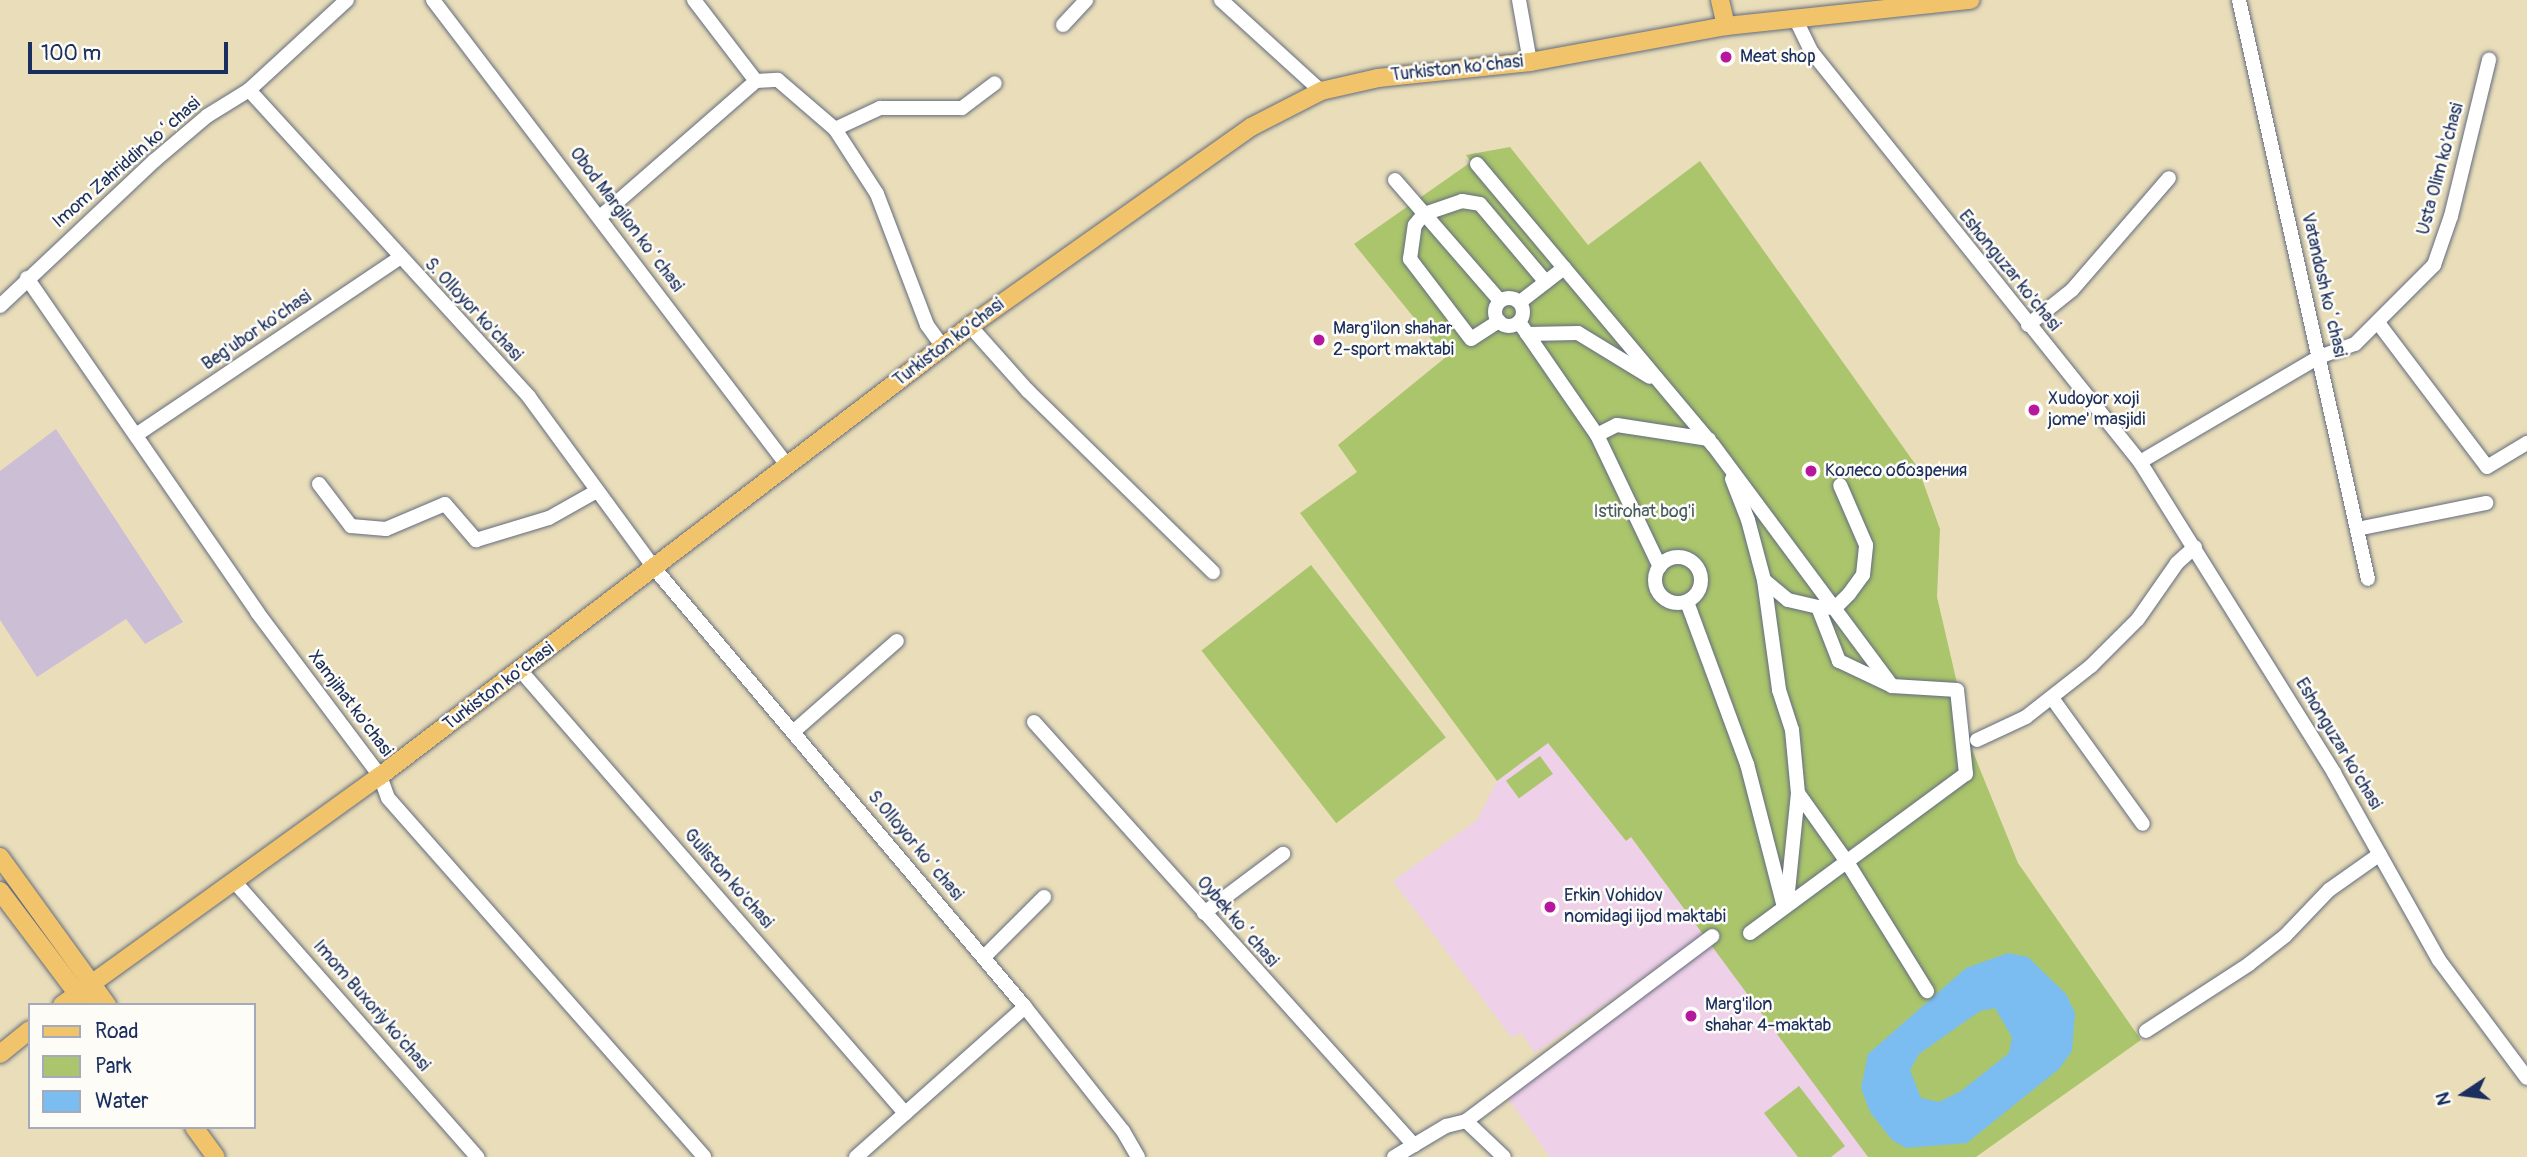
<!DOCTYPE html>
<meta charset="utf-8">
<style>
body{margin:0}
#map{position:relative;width:2527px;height:1157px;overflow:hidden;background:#eadeba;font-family:Pangolin,sans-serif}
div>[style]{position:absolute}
.built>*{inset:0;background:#eed0e8}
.industrial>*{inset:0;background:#ccbed4}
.green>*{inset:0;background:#aac56b;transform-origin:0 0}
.water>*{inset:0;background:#7bbdf0}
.roads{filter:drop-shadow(0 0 2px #636c7e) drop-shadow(0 0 2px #636c7e)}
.minor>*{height:14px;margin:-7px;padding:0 7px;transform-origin:7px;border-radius:7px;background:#fff}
.minor>.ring{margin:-7px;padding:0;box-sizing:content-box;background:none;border:14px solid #fff;border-radius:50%}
.major>*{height:18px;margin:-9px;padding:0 9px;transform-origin:9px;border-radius:9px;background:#f1c36a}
.dots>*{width:19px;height:19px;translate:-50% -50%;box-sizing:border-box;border:4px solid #fdfcf7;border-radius:50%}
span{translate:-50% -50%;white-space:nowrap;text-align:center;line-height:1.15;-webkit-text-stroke:5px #fdfcf7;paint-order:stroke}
.poi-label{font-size:18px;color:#1b2f5e}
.left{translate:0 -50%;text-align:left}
.street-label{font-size:18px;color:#1b2f5e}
.park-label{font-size:18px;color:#465c62}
.legend{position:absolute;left:28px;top:1003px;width:228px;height:126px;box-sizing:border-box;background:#fdfcf7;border:2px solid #a3aaba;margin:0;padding:9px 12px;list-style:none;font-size:21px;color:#1b2f5e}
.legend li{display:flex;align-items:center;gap:14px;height:35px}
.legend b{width:35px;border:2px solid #a3aaba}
.north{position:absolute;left:2429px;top:1059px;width:70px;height:70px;-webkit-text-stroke:5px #fdfcf7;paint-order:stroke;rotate:257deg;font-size:19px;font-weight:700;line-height:28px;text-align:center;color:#1b2f5e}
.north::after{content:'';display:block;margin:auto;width:24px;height:32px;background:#1b2f5e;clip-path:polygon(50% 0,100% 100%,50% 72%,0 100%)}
.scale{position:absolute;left:28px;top:42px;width:200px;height:32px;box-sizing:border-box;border:4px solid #1b2f5e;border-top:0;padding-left:9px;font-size:21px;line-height:24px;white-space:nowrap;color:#1b2f5e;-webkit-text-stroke:5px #fdfcf7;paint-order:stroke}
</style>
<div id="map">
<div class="built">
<div style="clip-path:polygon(1548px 743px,1626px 841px,1631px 837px,1706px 933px,1535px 1053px,1521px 1033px,1512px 1038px,1393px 881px,1477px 820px,1497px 781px)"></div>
<div style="clip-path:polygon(1718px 940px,1868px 1153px,1863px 1157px,1550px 1157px,1504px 1093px)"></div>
</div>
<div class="industrial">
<div style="clip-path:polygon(56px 429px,183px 622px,145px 644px,126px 619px,37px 677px,0 620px,0 471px)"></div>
</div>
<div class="green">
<div style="clip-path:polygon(1510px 147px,1588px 245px,1700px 161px,1918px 468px,1940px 529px,1937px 597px,1973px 752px,2018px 863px,2141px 1040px,1976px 1157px,1868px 1157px,1631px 837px,1626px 841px,1548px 743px,1497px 781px,1300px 513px,1357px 472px,1338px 445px,1446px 357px,1354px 244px,1471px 162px,1466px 155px)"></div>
<div style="left:1311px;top:565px;width:219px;height:139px;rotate:52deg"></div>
<div style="left:1540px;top:756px;width:22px;height:42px;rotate:54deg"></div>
<div style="clip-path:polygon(1799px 1086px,1845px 1146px,1831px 1157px,1798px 1157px,1764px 1113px)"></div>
</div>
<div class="water">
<div style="clip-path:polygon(evenodd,2008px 953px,2028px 957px,2066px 994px,2075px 1013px,2072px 1051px,2059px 1069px,1967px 1143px,1906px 1148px,1892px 1140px,1870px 1112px,1861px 1088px,1868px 1054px,1966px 968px,2008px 953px,1995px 1008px,2012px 1037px,2009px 1053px,1961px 1091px,1939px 1102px,1921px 1098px,1910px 1070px,1919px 1054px,1980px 1011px,1995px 1008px)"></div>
</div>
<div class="roads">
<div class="minor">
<div style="left:433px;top:0;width:584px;rotate:52.72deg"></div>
<div style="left:694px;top:0;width:102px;rotate:52.6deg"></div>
<div style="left:756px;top:81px;width:22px;rotate:-3deg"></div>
<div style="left:778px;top:80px;width:75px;rotate:40.7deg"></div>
<div style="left:835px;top:129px;width:77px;rotate:57.1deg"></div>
<div style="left:877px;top:194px;width:140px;rotate:69.1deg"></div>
<div style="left:927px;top:325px;width:27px;rotate:54deg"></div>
<div style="left:1221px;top:0;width:135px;rotate:42.3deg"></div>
<div style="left:1519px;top:0;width:63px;rotate:79.9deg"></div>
<div style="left:2239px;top:0;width:593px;rotate:77.44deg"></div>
<div style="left:1795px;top:18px;width:37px;rotate:64deg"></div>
<div style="left:1811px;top:51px;width:526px;rotate:51.32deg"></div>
<div style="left:2140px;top:462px;width:367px;rotate:58deg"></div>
<div style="left:2334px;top:773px;width:214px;rotate:60.7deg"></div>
<div style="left:2439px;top:960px;width:147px;rotate:53.3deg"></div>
<div style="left:1063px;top:25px;width:34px;rotate:-47deg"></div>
<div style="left:249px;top:90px;width:416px;rotate:47.6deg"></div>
<div style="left:529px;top:397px;width:212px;rotate:53.8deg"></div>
<div style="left:654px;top:568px;width:575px;rotate:49.8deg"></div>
<div style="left:1025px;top:1007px;width:158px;rotate:51.7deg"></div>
<div style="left:1123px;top:1131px;width:30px;rotate:60deg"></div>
<div style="left:835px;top:129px;width:50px;rotate:-25deg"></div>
<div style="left:880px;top:108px;width:82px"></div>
<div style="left:962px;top:108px;width:41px;rotate:-37.1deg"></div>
<div style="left:1477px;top:164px;width:367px;rotate:50deg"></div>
<div style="left:1713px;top:445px;width:300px;rotate:53.4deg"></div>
<div style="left:1395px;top:180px;width:160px;rotate:49deg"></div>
<div style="left:600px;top:217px;width:207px;rotate:-41.1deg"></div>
<div style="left:27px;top:278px;width:406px;rotate:55.4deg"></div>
<div style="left:257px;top:612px;width:205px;rotate:53.1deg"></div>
<div style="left:380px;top:776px;width:23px;rotate:70deg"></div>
<div style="left:388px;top:798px;width:478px;rotate:48.6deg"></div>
<div class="ring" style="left:1495px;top:298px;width:14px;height:14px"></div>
<div style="left:1520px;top:302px;width:56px;rotate:-37.7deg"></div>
<div style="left:0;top:306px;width:212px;rotate:-43.3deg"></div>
<div style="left:154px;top:161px;width:70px;rotate:-40.3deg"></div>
<div style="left:207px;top:116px;width:49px;rotate:-31.8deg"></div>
<div style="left:249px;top:90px;width:133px;rotate:-42.6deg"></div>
<div style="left:1499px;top:321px;width:33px;rotate:147deg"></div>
<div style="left:1471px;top:339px;width:101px;rotate:-127.3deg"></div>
<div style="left:1410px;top:259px;width:34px;rotate:-82deg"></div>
<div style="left:1415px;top:225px;width:14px;rotate:-51deg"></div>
<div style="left:1424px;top:214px;width:40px;rotate:-18.9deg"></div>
<div style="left:1462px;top:201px;width:18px;rotate:9deg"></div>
<div style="left:1480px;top:204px;width:102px;rotate:49.8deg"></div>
<div style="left:1519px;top:322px;width:137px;rotate:55.4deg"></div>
<div style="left:1597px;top:435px;width:146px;rotate:64.5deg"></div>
<div style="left:2379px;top:324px;width:179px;rotate:52.9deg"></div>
<div style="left:2487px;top:467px;width:47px;rotate:-31deg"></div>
<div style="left:2028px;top:325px;width:56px;rotate:-38.5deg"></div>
<div style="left:2072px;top:290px;width:148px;rotate:-49.1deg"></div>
<div style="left:970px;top:326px;width:87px;rotate:48.3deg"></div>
<div style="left:1028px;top:391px;width:259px;rotate:44.4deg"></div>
<div style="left:1527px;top:334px;width:51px;rotate:-1.1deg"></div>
<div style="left:1578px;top:333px;width:84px;rotate:31.4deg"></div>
<div style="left:136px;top:435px;width:317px;rotate:-33.9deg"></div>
<div style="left:1597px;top:435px;width:22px;rotate:-27deg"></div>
<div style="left:1617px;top:425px;width:93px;rotate:8.7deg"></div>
<div style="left:2140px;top:462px;width:208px;rotate:-30.4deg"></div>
<div style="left:2319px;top:357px;width:38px;rotate:-20deg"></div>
<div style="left:2355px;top:344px;width:112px;rotate:-45deg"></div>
<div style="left:2434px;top:265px;width:52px;rotate:-70.9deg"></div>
<div style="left:2451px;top:216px;width:161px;rotate:-76.3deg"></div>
<div style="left:1732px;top:479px;width:44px;rotate:68.7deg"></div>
<div style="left:1748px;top:520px;width:62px;rotate:75.1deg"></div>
<div style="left:1764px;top:580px;width:111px;rotate:82.2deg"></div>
<div style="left:1779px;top:690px;width:42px;rotate:72deg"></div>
<div style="left:1792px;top:730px;width:63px;rotate:84.6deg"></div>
<div style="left:1798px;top:793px;width:99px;rotate:95.8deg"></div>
<div style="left:1788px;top:891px;width:8px;rotate:135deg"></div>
<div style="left:319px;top:484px;width:53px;rotate:52.7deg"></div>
<div style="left:351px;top:526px;width:35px;rotate:5deg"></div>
<div style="left:386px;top:529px;width:64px;rotate:-23deg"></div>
<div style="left:445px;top:504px;width:48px;rotate:49.3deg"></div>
<div style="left:476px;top:540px;width:76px;rotate:-16.8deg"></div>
<div style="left:549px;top:518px;width:55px;rotate:-29.4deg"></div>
<div style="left:2357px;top:529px;width:132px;rotate:-11.4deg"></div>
<div class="ring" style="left:1655px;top:557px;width:32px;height:32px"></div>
<div style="left:1764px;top:580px;width:31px;rotate:40deg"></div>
<div style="left:1788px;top:600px;width:31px;rotate:13deg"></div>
<div style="left:1818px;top:607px;width:17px;rotate:3deg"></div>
<div style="left:1835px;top:608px;width:20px;rotate:-45deg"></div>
<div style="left:1849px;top:594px;width:24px;rotate:-54deg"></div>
<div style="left:1863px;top:575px;width:30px;rotate:-84deg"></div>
<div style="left:1866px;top:545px;width:65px;rotate:-113.4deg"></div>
<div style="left:1687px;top:602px;width:173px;rotate:69.7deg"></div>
<div style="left:1747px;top:764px;width:144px;rotate:75.5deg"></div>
<div style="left:521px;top:671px;width:586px;rotate:49.02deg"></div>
<div style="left:2052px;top:698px;width:155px;rotate:54.2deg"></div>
<div style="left:1034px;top:722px;width:569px;rotate:48.07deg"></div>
<div style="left:793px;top:732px;width:138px;rotate:-41.2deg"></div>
<div style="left:1977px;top:740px;width:54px;rotate:-25.1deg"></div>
<div style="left:2026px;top:717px;width:83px;rotate:-38.1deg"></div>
<div style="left:2091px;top:666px;width:66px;rotate:-45deg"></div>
<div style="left:2138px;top:619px;width:68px;rotate:-55.1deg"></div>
<div style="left:2177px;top:563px;width:24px;rotate:-42deg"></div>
<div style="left:1798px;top:793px;width:85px;rotate:54.6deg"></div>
<div style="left:1847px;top:862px;width:152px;rotate:58.2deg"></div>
<div style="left:234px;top:881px;width:368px;rotate:48.6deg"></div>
<div style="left:1204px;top:913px;width:99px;rotate:-36.8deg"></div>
<div style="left:1750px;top:933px;width:268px;rotate:-36.4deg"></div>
<div style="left:1966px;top:774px;width:84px;rotate:-96.1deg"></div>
<div style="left:1957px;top:690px;width:65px;rotate:-176.5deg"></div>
<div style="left:1892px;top:686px;width:59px;rotate:-154.7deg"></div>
<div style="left:1839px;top:661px;width:58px;rotate:-111.3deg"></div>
<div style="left:984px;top:957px;width:85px;rotate:-45deg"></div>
<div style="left:2146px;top:1031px;width:123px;rotate:-33deg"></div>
<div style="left:2249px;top:964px;width:46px;rotate:-37.9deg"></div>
<div style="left:2285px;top:936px;width:64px;rotate:-46.3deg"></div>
<div style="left:2329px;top:890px;width:62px;rotate:-35.2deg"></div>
<div style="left:1466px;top:1121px;width:308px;rotate:-36.9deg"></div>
<div style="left:856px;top:1157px;width:226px;rotate:-41.6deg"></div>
<div style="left:1394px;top:1157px;width:61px;rotate:-30.8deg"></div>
<div style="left:1446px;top:1126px;width:21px;rotate:-14deg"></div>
<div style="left:1466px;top:1121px;width:52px;rotate:43.5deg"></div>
</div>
<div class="major">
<div style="left:1720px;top:0;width:27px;rotate:77deg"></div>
<div style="left:0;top:857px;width:183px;rotate:54.1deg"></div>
<div style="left:0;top:891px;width:128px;rotate:53deg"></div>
<div style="left:77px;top:993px;width:21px;rotate:35deg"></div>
<div style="left:62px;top:1005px;width:392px;rotate:-35.8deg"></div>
<div style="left:380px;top:776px;width:742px;rotate:-37.33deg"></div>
<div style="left:970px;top:326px;width:344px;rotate:-35.3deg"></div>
<div style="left:1251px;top:127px;width:79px;rotate:-27.2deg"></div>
<div style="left:1321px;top:91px;width:58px;rotate:-12.8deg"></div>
<div style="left:1378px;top:78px;width:153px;rotate:-6deg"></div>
<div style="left:1530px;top:62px;width:199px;rotate:-10.4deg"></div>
<div style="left:1726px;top:26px;width:246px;rotate:-6.1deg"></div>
<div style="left:0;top:1054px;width:38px;rotate:-39deg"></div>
<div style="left:194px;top:1127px;width:37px;rotate:54deg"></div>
</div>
</div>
<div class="dots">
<div style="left:1726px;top:57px;background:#b5179e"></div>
<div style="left:1319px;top:340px;background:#b5179e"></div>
<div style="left:2034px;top:410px;background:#b5179e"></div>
<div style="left:1811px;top:471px;background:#b5179e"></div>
<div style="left:1550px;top:907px;background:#b5179e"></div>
<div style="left:1691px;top:1016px;background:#b5179e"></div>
</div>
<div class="poi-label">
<span class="left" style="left:1740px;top:57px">Meat shop</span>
<span class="left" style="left:1333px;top:340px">Marg'ilon shahar<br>2-sport maktabi</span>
<span class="left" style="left:2048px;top:410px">Xudoyor xoji<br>jome' masjidi</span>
<span class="left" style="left:1825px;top:471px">Колесо обозрения</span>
<span class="left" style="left:1564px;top:907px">Erkin Vohidov<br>nomidagi ijod maktabi</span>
<span class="left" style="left:1705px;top:1016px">Marg'ilon<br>shahar 4-maktab</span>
</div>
<div class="street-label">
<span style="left:1457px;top:69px;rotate:-6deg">Turkiston ko’chasi</span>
<span style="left:127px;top:163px;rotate:-41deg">Imom Zahriddin koʻchasi</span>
<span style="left:2441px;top:169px;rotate:-75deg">Usta Olim ko'chasi</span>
<span style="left:626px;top:220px;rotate:53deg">Obod Margilon koʻchasi</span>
<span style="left:2009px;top:271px;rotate:51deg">Eshonguzar ko'chasi</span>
<span style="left:2323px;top:285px;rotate:77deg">Vatandosh koʻchasi</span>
<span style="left:473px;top:310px;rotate:47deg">S. Olloyor ko'chasi</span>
<span style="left:257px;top:331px;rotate:-34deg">Beg'ubor ko'chasi</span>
<span style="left:949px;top:343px;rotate:-37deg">Turkiston ko’chasi</span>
<span style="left:499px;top:687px;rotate:-37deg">Turkiston ko’chasi</span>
<span style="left:350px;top:704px;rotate:53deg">Xamjihat ko'chasi</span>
<span style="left:2338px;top:744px;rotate:59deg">Eshonguzar ko'chasi</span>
<span style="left:915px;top:846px;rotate:50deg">S.Olloyor koʻchasi</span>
<span style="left:728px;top:879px;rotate:49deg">Guliston ko'chasi</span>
<span style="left:1237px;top:922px;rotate:49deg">Oybek koʻchasi</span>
<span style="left:371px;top:1006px;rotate:49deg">Imom Buxoriy ko'chasi</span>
</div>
<div class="park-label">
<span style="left:1644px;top:512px">Istirohat bog'i</span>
</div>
<ul class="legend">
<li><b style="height:9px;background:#f1c36a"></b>Road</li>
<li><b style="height:19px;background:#aac56b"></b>Park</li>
<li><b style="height:19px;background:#7bbdf0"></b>Water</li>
</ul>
<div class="north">N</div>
<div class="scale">100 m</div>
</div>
